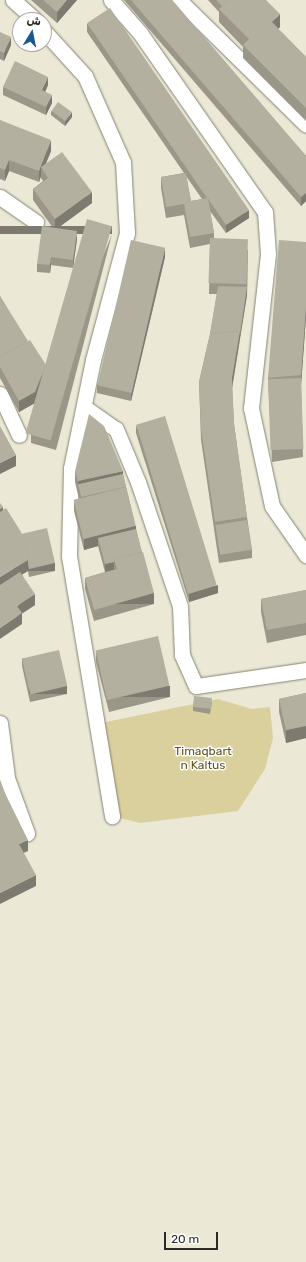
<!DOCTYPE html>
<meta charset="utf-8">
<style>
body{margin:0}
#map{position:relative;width:306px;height:1262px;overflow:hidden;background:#ebe8d6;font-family:Rubik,"Noto Naskh Arabic",sans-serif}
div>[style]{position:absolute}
.green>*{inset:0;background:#dad09d}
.roads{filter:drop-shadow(0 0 1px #868372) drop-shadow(0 0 1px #868372)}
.minor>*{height:15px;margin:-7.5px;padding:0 7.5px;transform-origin:7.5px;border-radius:7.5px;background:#fff}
.wall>*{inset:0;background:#9a9789}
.shaded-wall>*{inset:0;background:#7d7b6f;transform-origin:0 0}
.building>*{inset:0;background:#b3b09f;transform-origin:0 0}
span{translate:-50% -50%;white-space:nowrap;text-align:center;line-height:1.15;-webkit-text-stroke:3px #fff;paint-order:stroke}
.park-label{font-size:12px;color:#5f5622}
.north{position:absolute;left:12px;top:12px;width:40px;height:40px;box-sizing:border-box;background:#fff;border:1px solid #aaa9a7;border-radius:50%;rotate:10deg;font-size:11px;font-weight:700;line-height:16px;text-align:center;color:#2b2923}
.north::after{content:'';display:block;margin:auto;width:14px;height:18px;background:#1a598f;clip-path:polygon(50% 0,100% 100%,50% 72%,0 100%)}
.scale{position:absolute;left:164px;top:1232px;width:54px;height:18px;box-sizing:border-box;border:2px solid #2b2923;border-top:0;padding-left:5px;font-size:12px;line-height:14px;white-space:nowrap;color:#2b2923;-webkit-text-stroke:3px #fff;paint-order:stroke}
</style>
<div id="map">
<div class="green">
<div style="clip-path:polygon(218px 699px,252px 709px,270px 707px,273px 738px,265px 769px,238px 811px,140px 823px,112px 816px,96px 724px)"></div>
</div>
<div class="roads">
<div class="minor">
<div style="left:13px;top:0;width:30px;rotate:42deg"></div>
<div style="left:111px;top:0;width:44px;rotate:48.7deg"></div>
<div style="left:140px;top:33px;width:218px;rotate:55.1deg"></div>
<div style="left:265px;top:212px;width:42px;rotate:85.9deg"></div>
<div style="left:268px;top:254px;width:155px;rotate:96.3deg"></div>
<div style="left:251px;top:408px;width:100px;rotate:77.9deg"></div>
<div style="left:272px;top:506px;width:60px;rotate:55.2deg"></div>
<div style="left:179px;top:0;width:178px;rotate:44.5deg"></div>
<div style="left:44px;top:31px;width:61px;rotate:47.7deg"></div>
<div style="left:85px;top:76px;width:94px;rotate:66.2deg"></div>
<div style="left:123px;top:162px;width:71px;rotate:86.8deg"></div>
<div style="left:127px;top:233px;width:131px;rotate:105deg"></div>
<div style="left:93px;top:360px;width:110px;rotate:101.5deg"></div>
<div style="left:71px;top:468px;width:88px;rotate:91.3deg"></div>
<div style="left:69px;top:556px;width:264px;rotate:80.6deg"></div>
<div style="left:0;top:197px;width:44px;rotate:34.8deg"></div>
<div style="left:0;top:394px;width:45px;rotate:65.1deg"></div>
<div style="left:84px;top:407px;width:39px;rotate:35deg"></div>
<div style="left:116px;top:429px;width:57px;rotate:67.5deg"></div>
<div style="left:138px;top:482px;width:131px;rotate:71.3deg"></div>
<div style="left:180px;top:606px;width:49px;rotate:87.7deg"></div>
<div style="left:182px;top:655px;width:34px;rotate:66deg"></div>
<div style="left:196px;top:686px;width:111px;rotate:-8.3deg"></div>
<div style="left:0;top:723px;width:55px;rotate:82.7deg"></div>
<div style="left:7px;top:778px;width:59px;rotate:70deg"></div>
</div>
</div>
<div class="wall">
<div style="clip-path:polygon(31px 0,77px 0,57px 23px)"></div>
<div style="clip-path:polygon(124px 0,172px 0,306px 156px,306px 201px,301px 206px)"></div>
<div style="clip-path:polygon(208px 0,266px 0,280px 27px,278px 29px,306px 57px,306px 121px,243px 58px,243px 47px,219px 22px,219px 12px)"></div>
<div style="clip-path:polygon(evenodd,87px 23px,249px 218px,226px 233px,210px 211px,214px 233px,214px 238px,248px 250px,247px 295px,232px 387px,234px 424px,247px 517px,252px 550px,252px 558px,219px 563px,201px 440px,199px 382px,210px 334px,217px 294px,209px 294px,210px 244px,190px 248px,184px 215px,166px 218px,161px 188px,161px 177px,184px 173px,87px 32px,87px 23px,186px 176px,202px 199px,191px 201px,186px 176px)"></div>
<div style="clip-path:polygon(0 32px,11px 45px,4px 61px,0 59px)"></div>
<div style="clip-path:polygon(48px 85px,45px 92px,52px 103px,46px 115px,3px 95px,3px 87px)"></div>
<div style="clip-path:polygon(51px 111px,72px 117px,65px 126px,51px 115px)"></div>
<div style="clip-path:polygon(0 120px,51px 151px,46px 164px,92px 203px,58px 228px,77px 239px,73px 268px,51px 265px,50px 273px,37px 272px,37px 264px,53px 228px,33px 200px,33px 189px,43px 181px,41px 178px,41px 176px,39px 182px,9px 171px,5px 181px,0 179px)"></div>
<div style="clip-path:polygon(112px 234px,56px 450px,31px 443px,31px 435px)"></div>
<div style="clip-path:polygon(306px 242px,306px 317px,301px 384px,303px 457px,272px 462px,268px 378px)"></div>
<div style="clip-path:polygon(165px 257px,131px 401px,97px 393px,97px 385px)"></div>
<div style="clip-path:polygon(0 296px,46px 376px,35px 403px,19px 412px,0 378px)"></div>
<div style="clip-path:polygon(136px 425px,218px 593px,189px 602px,136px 433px)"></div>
<div style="clip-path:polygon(75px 471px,123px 474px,154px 604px,94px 621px,85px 589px,85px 578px,105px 572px,98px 546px,84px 550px,74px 511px,74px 500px,79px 499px,75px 482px)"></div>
<div style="clip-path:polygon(3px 510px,21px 534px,55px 571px,29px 577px,28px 571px,22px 574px,35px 605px,22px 613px,22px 624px)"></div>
<div style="clip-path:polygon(306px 590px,306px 635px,267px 643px,261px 612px,261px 599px)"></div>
<div style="clip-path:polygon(96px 651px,170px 697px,109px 712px,96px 662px)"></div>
<div style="clip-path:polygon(22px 658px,67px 694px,30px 702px,22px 666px)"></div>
<div style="clip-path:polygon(306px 693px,306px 738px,286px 743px,279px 712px,279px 699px)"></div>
<div style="clip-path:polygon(212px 702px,210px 714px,193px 711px,193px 707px)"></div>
</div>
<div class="shaded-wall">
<div style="clip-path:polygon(67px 0,77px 0,57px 23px,57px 12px)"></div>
<div style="clip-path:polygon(280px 14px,280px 27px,272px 35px,272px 22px)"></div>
<div style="clip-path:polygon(11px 37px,11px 45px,4px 61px,4px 53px)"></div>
<div style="clip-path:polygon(48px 77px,48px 85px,42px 99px,42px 90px)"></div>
<div style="clip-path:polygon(52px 95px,52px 103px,46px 115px,46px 107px)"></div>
<div style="clip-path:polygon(72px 112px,72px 117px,65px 126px,65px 122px)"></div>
<div style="clip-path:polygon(51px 140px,51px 151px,43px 170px,41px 167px,41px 176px,39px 182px,39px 171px)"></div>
<div style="clip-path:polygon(9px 160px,9px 171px,5px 181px,5px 170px)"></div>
<div style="clip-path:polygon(92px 192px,92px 203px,55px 230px,55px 219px)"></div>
<div style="clip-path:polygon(306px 193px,306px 201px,301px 206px,301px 197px)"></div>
<div style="clip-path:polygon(249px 210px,249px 218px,226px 233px,226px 225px)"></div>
<div style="left:112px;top:226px;width:8px;height:223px;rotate:90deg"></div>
<div style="clip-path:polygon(77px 231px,77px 239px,73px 268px,73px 260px)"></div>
<div style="clip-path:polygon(248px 239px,247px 295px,232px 389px,232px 378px,247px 287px)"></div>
<div style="clip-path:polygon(165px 248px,165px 257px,131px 401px,131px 393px)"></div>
<div style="clip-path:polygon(51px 257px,51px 265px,50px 273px,50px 265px)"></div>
<div style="clip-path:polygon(306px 306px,306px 317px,301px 386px,301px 375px)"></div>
<div style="clip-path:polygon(46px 365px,46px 376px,35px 403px,19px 412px,19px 401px)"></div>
<div style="clip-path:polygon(16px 455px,16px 466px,0 474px,0 463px)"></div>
<div style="clip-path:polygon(123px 471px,123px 482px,78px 484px,78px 481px)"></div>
<div style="clip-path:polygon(3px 507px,3px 515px,0 517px,0 509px)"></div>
<div style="clip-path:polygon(136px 526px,136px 537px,98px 538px,98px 546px,84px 550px,84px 539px)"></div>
<div style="clip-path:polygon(28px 560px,28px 571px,0 588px,0 577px)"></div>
<div style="clip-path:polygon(114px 562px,114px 570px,105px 572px,105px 564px)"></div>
<div style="left:55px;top:563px;width:8px;height:27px;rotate:90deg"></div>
<div style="clip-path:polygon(218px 585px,218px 593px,189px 602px,189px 594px)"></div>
<div style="left:154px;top:593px;width:11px;height:62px;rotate:90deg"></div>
<div style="clip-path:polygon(35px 594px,35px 605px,17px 617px,17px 606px)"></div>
<div style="clip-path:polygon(22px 613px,22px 624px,0 639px,0 628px)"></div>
<div style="left:67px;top:686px;width:8px;height:38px;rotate:90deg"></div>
<div style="left:170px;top:686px;width:11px;height:63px;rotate:90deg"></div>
<div style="clip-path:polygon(306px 726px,306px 738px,286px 743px,286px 730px)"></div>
<div style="clip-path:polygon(28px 840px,28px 851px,19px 855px,19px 844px)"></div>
<div style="clip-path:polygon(36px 875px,36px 886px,0 904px,0 893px)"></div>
</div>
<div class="building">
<div style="clip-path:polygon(43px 0,67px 0,57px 12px)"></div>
<div style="clip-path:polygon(131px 0,172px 0,306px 156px,306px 193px,301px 197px)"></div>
<div style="clip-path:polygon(216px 0,228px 0,222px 6px)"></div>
<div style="clip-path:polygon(228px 0,266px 0,280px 14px,272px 22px,306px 57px,306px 108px,243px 45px,249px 39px,219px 9px)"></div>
<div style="clip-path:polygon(110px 8px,249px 210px,226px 225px,209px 200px,208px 198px,207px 198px,87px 23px)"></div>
<div style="clip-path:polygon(0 32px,11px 37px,4px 53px,0 51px)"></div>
<div style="clip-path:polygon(15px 61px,48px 77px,42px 90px,52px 95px,46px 107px,3px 87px)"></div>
<div style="left:58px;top:102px;width:17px;height:11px;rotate:36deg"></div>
<div style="clip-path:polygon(0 120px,51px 140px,39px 171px,9px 160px,5px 170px,0 168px)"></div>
<div style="clip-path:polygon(62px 152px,92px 192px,55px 219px,33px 189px,48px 178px,41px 167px)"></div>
<div style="clip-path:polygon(186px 173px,191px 201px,208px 198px,214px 233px,190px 237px,184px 204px,166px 207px,161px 177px)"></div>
<div style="left:87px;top:219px;width:26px;height:223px;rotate:16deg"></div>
<div style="clip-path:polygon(42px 226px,77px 231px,73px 260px,51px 257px,50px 265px,37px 264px)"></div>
<div style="left:210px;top:238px;width:38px;height:45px;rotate:2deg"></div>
<div style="left:131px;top:240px;width:35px;height:149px;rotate:13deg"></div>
<div style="clip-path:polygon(279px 240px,306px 242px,306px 306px,301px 375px,268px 378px)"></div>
<div style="clip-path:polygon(218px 286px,247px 287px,240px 334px,240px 331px,210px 334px)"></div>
<div style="clip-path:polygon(0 296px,28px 341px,0 357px)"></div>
<div style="clip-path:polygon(240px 331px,232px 378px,234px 424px,247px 517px,215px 522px,201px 429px,199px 382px,210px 334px)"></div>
<div style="clip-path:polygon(30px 340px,46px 365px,35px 392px,19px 401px,0 367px,0 357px)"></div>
<div style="left:301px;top:378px;width:71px;height:33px;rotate:88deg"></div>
<div style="clip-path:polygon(89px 414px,104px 426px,123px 471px,78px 481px,75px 471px)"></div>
<div style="left:165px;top:416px;width:177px;height:30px;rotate:73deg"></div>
<div style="clip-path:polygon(0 426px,16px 455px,0 463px)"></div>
<div style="left:123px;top:474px;width:13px;height:46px;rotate:77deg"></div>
<div style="left:126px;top:487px;width:40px;height:54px;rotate:76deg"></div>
<div style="clip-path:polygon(0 503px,3px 507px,0 509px)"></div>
<div style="clip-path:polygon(6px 508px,21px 532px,28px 560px,0 577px,0 512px)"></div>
<div style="left:247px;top:520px;width:30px;height:32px;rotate:81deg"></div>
<div style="clip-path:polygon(47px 528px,55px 563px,29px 569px,28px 564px,28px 560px,21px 534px)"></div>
<div style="clip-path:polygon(136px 529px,142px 552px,114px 559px,114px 562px,105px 564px,98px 538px)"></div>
<div style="clip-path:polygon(143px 552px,154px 593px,94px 610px,85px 578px,117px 569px,114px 559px)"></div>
<div style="clip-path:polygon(20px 572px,35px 594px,17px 606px,22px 613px,0 628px,0 585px)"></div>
<div style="clip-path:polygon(306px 590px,306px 623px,267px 630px,261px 599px)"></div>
<div style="left:158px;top:636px;width:51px;height:64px;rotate:77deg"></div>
<div style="left:59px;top:650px;width:37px;height:38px;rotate:77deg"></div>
<div style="clip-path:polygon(306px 693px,306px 726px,286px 730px,279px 699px)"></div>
<div style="left:194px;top:696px;width:18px;height:11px;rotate:6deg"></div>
<div style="clip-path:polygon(0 783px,28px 840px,19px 844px,36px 875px,0 893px)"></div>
</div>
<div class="park-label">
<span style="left:203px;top:759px">Timaqbart<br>n Kaltus</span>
</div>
<div class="north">ش</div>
<div class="scale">20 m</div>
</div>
